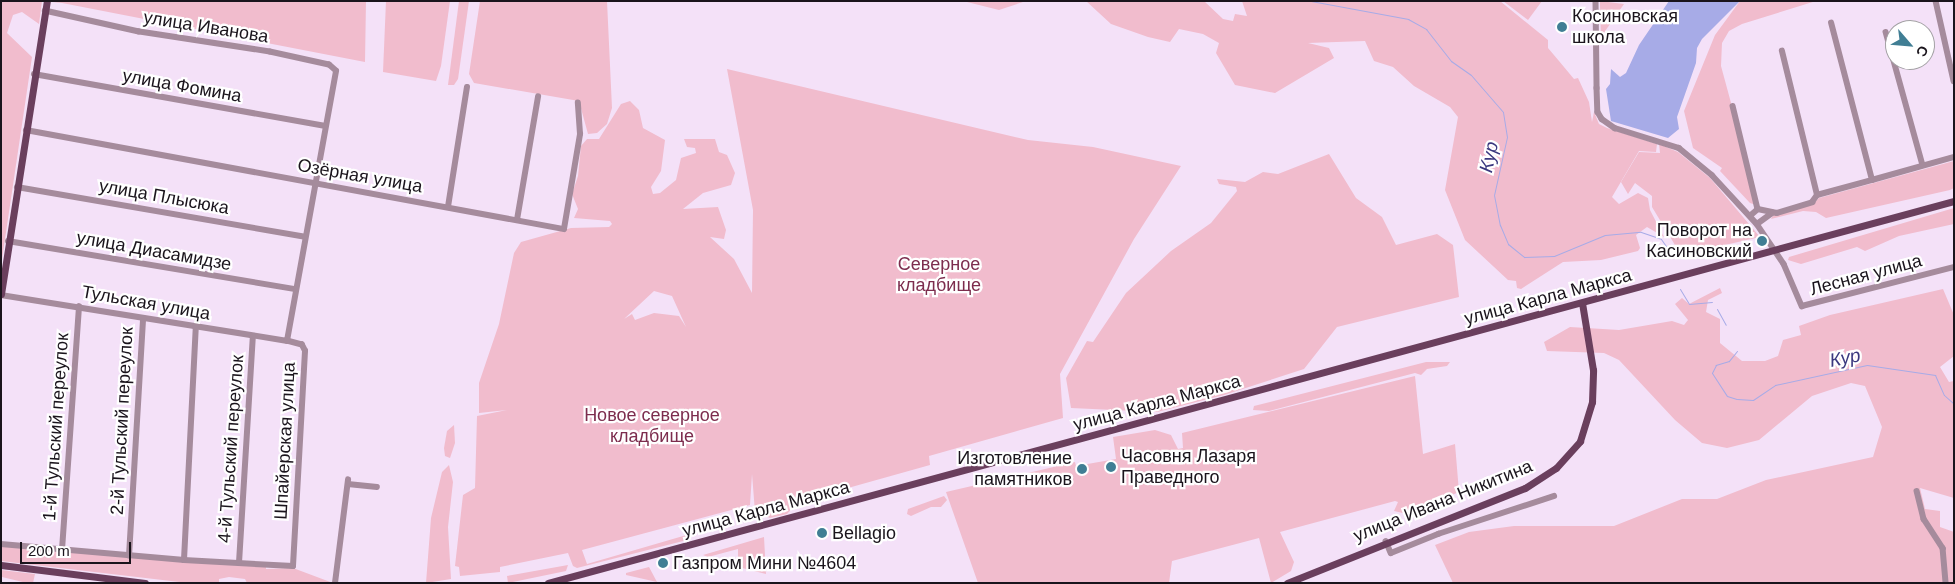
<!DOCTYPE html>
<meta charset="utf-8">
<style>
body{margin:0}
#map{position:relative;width:1955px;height:584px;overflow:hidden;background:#f4e1f8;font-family:Helvetica,sans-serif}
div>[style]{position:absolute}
.green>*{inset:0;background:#f1bccd}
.water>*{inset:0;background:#a7abe7}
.stream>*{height:1px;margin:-0.5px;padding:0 0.5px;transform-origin:0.5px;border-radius:0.5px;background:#a7abe7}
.minor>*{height:5.5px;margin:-2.75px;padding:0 2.75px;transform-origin:2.75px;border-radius:2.75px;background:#a58b9c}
.major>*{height:7px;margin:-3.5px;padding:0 3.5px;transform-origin:3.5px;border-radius:3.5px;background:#6a3f5d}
.dots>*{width:14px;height:14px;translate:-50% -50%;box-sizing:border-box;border:2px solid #fff;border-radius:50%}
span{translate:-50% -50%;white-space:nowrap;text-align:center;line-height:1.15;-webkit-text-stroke:4.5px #fff;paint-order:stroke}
.poi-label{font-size:18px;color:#1a141c}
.left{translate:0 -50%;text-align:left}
.right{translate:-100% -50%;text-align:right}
.street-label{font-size:18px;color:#1a141c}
.park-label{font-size:18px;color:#7d2d4e}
.water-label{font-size:19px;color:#3b387f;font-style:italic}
.frame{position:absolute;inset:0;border:2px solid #1a141c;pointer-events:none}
.north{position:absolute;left:1885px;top:20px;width:50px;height:50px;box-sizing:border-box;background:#fff;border:1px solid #a3a1a4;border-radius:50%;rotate:117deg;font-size:14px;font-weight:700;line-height:20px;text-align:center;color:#1a141c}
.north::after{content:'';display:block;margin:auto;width:18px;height:22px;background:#407e94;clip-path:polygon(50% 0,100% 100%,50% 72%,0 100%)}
.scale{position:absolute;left:20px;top:542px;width:111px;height:22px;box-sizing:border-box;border:2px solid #1a141c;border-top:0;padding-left:6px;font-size:15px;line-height:18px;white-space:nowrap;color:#1a141c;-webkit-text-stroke:4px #fff;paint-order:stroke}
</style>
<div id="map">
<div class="green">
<div style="clip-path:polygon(1px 1px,366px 1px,365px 62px,62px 3px,42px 1px,39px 24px,22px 12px,13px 15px,7px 33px,32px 57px,1px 266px)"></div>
<div style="clip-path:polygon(386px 1px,450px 1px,441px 66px,436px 81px,383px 72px)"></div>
<div style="clip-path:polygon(459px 1px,469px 1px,458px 79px,454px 85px,448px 85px)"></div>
<div style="clip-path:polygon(480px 1px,607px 1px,612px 108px,607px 124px,597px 133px,588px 134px,579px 101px,474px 83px,469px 74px)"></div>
<div style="clip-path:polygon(963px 1px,1026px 1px,999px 10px)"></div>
<div style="clip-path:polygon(1086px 1px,1204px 1px,1223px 19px,1233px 21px,1235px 14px,1247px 16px,1242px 1px,1500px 1px,1548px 40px,1548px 48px,1559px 61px,1574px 79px,1578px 78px,1589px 102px,1592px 122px,1594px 112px,1599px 124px,1607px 128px,1657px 144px,1656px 152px,1639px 151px,1612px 197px,1619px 204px,1638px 193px,1648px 198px,1650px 210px,1664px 237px,1647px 227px,1636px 235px,1640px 248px,1638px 251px,1601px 260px,1563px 262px,1521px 289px,1517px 288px,1516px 281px,1508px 280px,1465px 240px,1445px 190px,1458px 117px,1450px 107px,1414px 86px,1393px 67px,1374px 61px,1365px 41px,1308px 43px,1329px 48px,1334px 58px,1275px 93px,1235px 85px,1216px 53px,1219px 43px,1203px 34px,1179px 29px,1170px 42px,1148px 37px,1111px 24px)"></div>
<div style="clip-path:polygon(1503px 1px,1542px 1px,1528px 20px)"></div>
<div style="clip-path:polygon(1600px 1px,1624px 4px,1601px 37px,1600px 6px)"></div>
<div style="clip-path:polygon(1740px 1px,1816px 1px,1742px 24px,1729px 31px,1722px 43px,1721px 66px,1759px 206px,1750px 203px,1720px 171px,1722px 168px,1693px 148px,1684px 111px,1715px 35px)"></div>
<div style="clip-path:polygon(evenodd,727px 69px,1028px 140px,1093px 147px,1181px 166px,1134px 239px,1060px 374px,1063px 418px,929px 456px,930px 465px,798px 502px,787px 514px,770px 518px,755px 512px,752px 474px,750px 505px,582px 550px,587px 564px,690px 534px,691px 539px,577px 568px,573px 566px,568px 553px,500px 567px,500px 572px,460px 576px,459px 567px,455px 566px,463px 495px,475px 488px,477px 416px,507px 410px,479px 413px,479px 383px,499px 324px,514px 253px,521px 242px,571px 228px,609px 227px,612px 224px,610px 221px,574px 218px,578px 209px,572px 194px,578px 176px,581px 146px,587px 139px,599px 139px,621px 104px,630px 101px,639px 110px,643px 128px,665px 140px,661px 171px,651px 187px,653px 194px,660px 193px,676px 180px,681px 158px,696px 153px,695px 148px,687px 147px,684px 139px,715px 139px,719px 152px,727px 155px,735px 173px,731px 185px,703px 193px,683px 209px,718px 207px,726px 230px,724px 239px,710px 237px,734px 259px,752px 293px,753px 210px,727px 69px,654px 291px,672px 296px,686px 327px,679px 316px,654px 313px,635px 320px,632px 314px,624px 319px,654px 291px)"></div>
<div style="clip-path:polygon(1659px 144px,1678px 152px,1710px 178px,1760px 237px,1681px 255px,1652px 207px,1652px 196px,1635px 183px,1628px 194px,1621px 182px,1639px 152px,1660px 153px)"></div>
<div style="clip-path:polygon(1329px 154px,1356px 198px,1382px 217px,1396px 245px,1437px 234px,1453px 245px,1459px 297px,1337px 327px,1304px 369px,1224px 395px,1157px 412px,1071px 408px,1066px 378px,1087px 341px,1093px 342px,1126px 293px,1171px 251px,1211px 223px,1237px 191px,1236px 187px,1219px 184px,1217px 179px,1245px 182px,1263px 172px,1278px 174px)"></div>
<div style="clip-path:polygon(1954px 161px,1954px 188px,1950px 190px,1826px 218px,1816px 212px,1803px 211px,1771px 219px,1774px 214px,1814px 203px,1819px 198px)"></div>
<div style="clip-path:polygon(1954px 208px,1954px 224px,1899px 236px,1865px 251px,1857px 247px,1801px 264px,1788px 260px,1789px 257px)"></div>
<div style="clip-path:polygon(1720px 288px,1722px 293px,1708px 300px,1706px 312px,1720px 319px,1720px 343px,1742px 361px,1765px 361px,1778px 356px,1783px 340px,1801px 335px,1799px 326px,1830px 315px,1943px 289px,1954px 315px,1954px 356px,1940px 367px,1949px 382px,1954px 381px,1954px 498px,1920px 488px,1925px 509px,1940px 511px,1940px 527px,1954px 532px,1954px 583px,1453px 583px,1435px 545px,1469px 532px,1514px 526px,1614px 526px,1682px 499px,1717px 499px,1766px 480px,1873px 457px,1882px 427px,1865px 386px,1851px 383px,1812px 396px,1759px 440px,1727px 448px,1702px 443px,1675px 420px,1619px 360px,1604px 353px,1547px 351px,1544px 342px,1570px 327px,1619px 330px,1672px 321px,1684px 325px,1688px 320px,1675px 304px,1682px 298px,1689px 304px)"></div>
<div style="clip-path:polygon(1426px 362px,1450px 362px,1447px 366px,1427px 369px,1421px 375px,1415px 373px,1269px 411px,1253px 410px,1254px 406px)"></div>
<div style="clip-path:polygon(1415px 376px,1423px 454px,1455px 444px,1459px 492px,1407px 514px,1394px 511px,1398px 502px,1395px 501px,1280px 532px,1294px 562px,1291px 571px,1271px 583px,1259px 538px,1172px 561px,1169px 583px,978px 583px,946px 492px,1075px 462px,1076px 466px,1116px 459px,1113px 437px,1155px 430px,1171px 435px,1178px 449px,1183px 448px,1182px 433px)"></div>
<div style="clip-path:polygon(454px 425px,455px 443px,450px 458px,445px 456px,444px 448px,447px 431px)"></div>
<div style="clip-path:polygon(449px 465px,453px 482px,448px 527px,451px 579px,426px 583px,431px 518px,442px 472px)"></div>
<div style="clip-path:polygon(944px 496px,947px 500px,941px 507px,931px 507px,911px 516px,907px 514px,908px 509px)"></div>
<div style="clip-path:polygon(764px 537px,766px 574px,738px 567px,738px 549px,708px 557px,703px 555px)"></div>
<div style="clip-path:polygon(1px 545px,266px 566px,266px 569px,293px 568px,333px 583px,247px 583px,245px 579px,229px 577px,219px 579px,219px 583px,188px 583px,1px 561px)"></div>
<div style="clip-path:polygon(568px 565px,566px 571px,508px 583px,507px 576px)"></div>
<div style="clip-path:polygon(649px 567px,657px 582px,626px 575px,626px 573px)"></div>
<div style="clip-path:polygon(1px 570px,35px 574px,33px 583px,27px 583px,2px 577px)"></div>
</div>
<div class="water">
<div style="clip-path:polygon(1669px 1px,1740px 1px,1702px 39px,1697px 48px,1696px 63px,1677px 117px,1679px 129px,1668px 138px,1611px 121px,1606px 89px,1610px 84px,1611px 69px,1620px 77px,1626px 73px,1639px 45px)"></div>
</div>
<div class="stream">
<div style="left:1311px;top:1px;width:99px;rotate:10.5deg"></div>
<div style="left:1408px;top:19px;width:21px;rotate:29deg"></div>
<div style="left:1426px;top:29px;width:41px;rotate:52deg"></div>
<div style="left:1451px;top:61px;width:24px;rotate:35deg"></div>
<div style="left:1471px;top:75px;width:49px;rotate:49.1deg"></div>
<div style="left:1503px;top:112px;width:25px;rotate:81deg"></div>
<div style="left:1507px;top:137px;width:59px;rotate:102.6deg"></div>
<div style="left:1494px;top:195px;width:31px;rotate:79deg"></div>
<div style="left:1500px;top:225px;width:21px;rotate:67deg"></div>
<div style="left:1508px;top:244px;width:21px;rotate:39deg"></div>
<div style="left:1524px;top:257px;width:30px;rotate:-2deg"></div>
<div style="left:1554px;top:256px;width:55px;rotate:-22.4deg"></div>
<div style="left:1605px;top:235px;width:36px;rotate:-5deg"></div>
<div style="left:1641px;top:232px;width:21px;rotate:19deg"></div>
<div style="left:1661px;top:239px;width:16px;rotate:55deg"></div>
<div style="left:1680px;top:289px;width:17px;rotate:59deg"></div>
<div style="left:1689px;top:304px;width:23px;rotate:-5deg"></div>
<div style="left:1717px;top:309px;width:18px;rotate:61deg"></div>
<div style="left:1737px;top:351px;width:13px;rotate:129deg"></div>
<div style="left:1729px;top:361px;width:14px;rotate:163deg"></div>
<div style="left:1716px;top:365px;width:9px;rotate:117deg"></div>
<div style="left:1712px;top:373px;width:27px;rotate:57deg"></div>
<div style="left:1727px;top:396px;width:10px;rotate:17deg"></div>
<div style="left:1737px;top:399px;width:16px;rotate:4deg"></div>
<div style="left:1753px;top:400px;width:27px;rotate:-34deg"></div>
<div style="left:1775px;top:385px;width:94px;rotate:-12.3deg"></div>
<div style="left:1867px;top:365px;width:69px;rotate:8.4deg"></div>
<div style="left:1935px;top:375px;width:22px;rotate:66deg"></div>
<div style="left:1944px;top:395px;width:13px;rotate:42deg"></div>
</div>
<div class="minor">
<div style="left:1596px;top:1px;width:87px;rotate:89.3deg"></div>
<div style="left:1597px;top:88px;width:24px;rotate:88deg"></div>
<div style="left:1598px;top:112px;width:8px;rotate:60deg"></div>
<div style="left:1602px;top:119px;width:16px;rotate:35deg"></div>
<div style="left:1615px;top:128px;width:67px;rotate:17.4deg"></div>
<div style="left:1679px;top:148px;width:43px;rotate:39.3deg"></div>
<div style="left:1712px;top:175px;width:67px;rotate:47.4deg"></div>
<div style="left:1757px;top:224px;width:48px;rotate:56deg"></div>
<div style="left:1784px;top:264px;width:46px;rotate:66.8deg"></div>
<div style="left:1802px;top:306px;width:157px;rotate:-14.4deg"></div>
<div style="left:1936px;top:1px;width:82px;rotate:77.3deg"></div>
<div style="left:1886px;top:32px;width:138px;rotate:74.5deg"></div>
<div style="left:34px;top:74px;width:296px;rotate:10.1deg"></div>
<div style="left:1733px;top:106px;width:106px;rotate:76.4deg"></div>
<div style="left:26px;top:130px;width:547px;rotate:10.43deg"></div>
<div style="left:564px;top:229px;width:96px;rotate:-80.4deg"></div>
<div style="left:580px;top:134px;width:31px;rotate:-94deg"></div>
<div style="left:1872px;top:180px;width:85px;rotate:-15.7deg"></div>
<div style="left:17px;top:187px;width:292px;rotate:9.8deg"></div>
<div style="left:1817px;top:195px;width:57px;rotate:-15.3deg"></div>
<div style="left:1872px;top:180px;width:162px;rotate:-104.6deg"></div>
<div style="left:448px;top:207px;width:121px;rotate:-81deg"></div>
<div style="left:1751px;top:215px;width:9px;rotate:-41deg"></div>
<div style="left:1758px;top:209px;width:19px;rotate:12deg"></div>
<div style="left:1777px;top:213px;width:37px;rotate:-17deg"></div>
<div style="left:1812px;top:202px;width:9px;rotate:-54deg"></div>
<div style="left:1817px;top:195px;width:148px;rotate:-103.7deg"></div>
<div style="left:517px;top:220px;width:125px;rotate:-80.3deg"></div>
<div style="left:1757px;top:224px;width:19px;rotate:-36deg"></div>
<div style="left:8px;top:241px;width:291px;rotate:9.5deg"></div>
<div style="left:1px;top:295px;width:290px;rotate:9.1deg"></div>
<div style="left:348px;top:484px;width:29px;rotate:6deg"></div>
<div style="left:1917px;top:491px;width:29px;rotate:76deg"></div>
<div style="left:1924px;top:519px;width:35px;rotate:57deg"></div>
<div style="left:1943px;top:548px;width:35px;rotate:85deg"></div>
<div style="left:1386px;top:541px;width:13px;rotate:67deg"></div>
<div style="left:1391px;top:553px;width:51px;rotate:-22deg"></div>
<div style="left:1438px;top:534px;width:122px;rotate:-18.1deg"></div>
<div style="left:1px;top:544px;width:184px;rotate:5deg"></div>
<div style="left:184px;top:560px;width:109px;rotate:3.2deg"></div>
<div style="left:293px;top:566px;width:215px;rotate:-86.8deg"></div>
<div style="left:305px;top:351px;width:7px;rotate:-117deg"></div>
<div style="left:302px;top:345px;width:16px;rotate:-165deg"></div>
<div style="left:287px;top:341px;width:274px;rotate:-79.7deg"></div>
<div style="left:336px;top:71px;width:9px;rotate:-139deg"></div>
<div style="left:329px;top:65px;width:60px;rotate:-167.6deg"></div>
<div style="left:270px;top:52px;width:133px;rotate:-171.3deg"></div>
<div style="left:139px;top:32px;width:96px;rotate:-167.4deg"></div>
<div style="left:62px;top:550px;width:244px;rotate:-86deg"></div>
<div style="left:129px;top:556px;width:238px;rotate:-86.6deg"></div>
<div style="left:184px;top:560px;width:234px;rotate:-87.1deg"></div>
<div style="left:239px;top:563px;width:226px;rotate:-86.5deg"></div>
<div style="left:335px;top:583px;width:104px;rotate:-82.8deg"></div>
</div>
<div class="major">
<div style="left:1px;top:294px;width:297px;rotate:-81.1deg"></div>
<div style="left:1px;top:565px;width:145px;rotate:7.1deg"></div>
<div style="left:548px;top:583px;width:1457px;rotate:-15.2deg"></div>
<div style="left:1287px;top:583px;width:256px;rotate:-21.8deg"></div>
<div style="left:1525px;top:488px;width:37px;rotate:-33deg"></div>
<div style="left:1556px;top:468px;width:36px;rotate:-48deg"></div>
<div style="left:1580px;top:441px;width:41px;rotate:-72.9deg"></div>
<div style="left:1592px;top:402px;width:32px;rotate:-88deg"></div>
<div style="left:1593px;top:370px;width:68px;rotate:-99.3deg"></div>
</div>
<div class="dots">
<div style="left:1562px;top:27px;background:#407e94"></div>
<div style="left:1762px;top:241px;background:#407e94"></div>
<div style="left:1111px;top:467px;background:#407e94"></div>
<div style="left:1082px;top:469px;background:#407e94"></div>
<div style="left:822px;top:533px;background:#407e94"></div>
<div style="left:663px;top:563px;background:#407e94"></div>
</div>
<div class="poi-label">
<span class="left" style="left:1572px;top:27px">Косиновская<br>школа</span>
<span class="right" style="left:1752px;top:241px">Поворот на<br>Касиновский</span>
<span class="left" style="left:1121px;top:467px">Часовня Лазаря<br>Праведного</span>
<span class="right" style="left:1072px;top:469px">Изготовление<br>памятников</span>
<span class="left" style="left:832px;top:533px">Bellagio</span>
<span class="left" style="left:673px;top:563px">Газпром Мини №4604</span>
</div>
<div class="street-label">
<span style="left:206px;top:27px;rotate:9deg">улица Иванова</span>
<span style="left:182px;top:86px;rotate:10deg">улица Фомина</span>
<span style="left:360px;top:176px;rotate:10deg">Озёрная улица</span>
<span style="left:164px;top:197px;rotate:10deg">улица Плысюка</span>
<span style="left:154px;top:251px;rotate:10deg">улица Диасамидзе</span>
<span style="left:1866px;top:275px;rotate:-15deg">Лесная улица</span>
<span style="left:1548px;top:297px;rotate:-15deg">улица Карла Маркса</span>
<span style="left:146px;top:303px;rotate:10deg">Тульская улица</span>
<span style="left:1157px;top:403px;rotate:-15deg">улица Карла Маркса</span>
<span style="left:122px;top:421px;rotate:-87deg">2-й Тульский переулок</span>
<span style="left:56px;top:427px;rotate:-86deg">1-й Тульский переулок</span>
<span style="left:285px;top:441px;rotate:-87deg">Шпайерская улица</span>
<span style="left:231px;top:449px;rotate:-86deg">4-й Тульский переулок</span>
<span style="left:1443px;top:501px;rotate:-22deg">улица Ивана Никитина</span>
<span style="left:766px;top:509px;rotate:-15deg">улица Карла Маркса</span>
</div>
<div class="park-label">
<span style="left:939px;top:275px">Северное<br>кладбище</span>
<span style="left:652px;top:426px">Новое северное<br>кладбище</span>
</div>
<div class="water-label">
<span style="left:1489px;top:157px;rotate:-78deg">Кур</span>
<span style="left:1845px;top:358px;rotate:-11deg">Кур</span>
</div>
<div class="frame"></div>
<div class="north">С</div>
<div class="scale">200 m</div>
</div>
